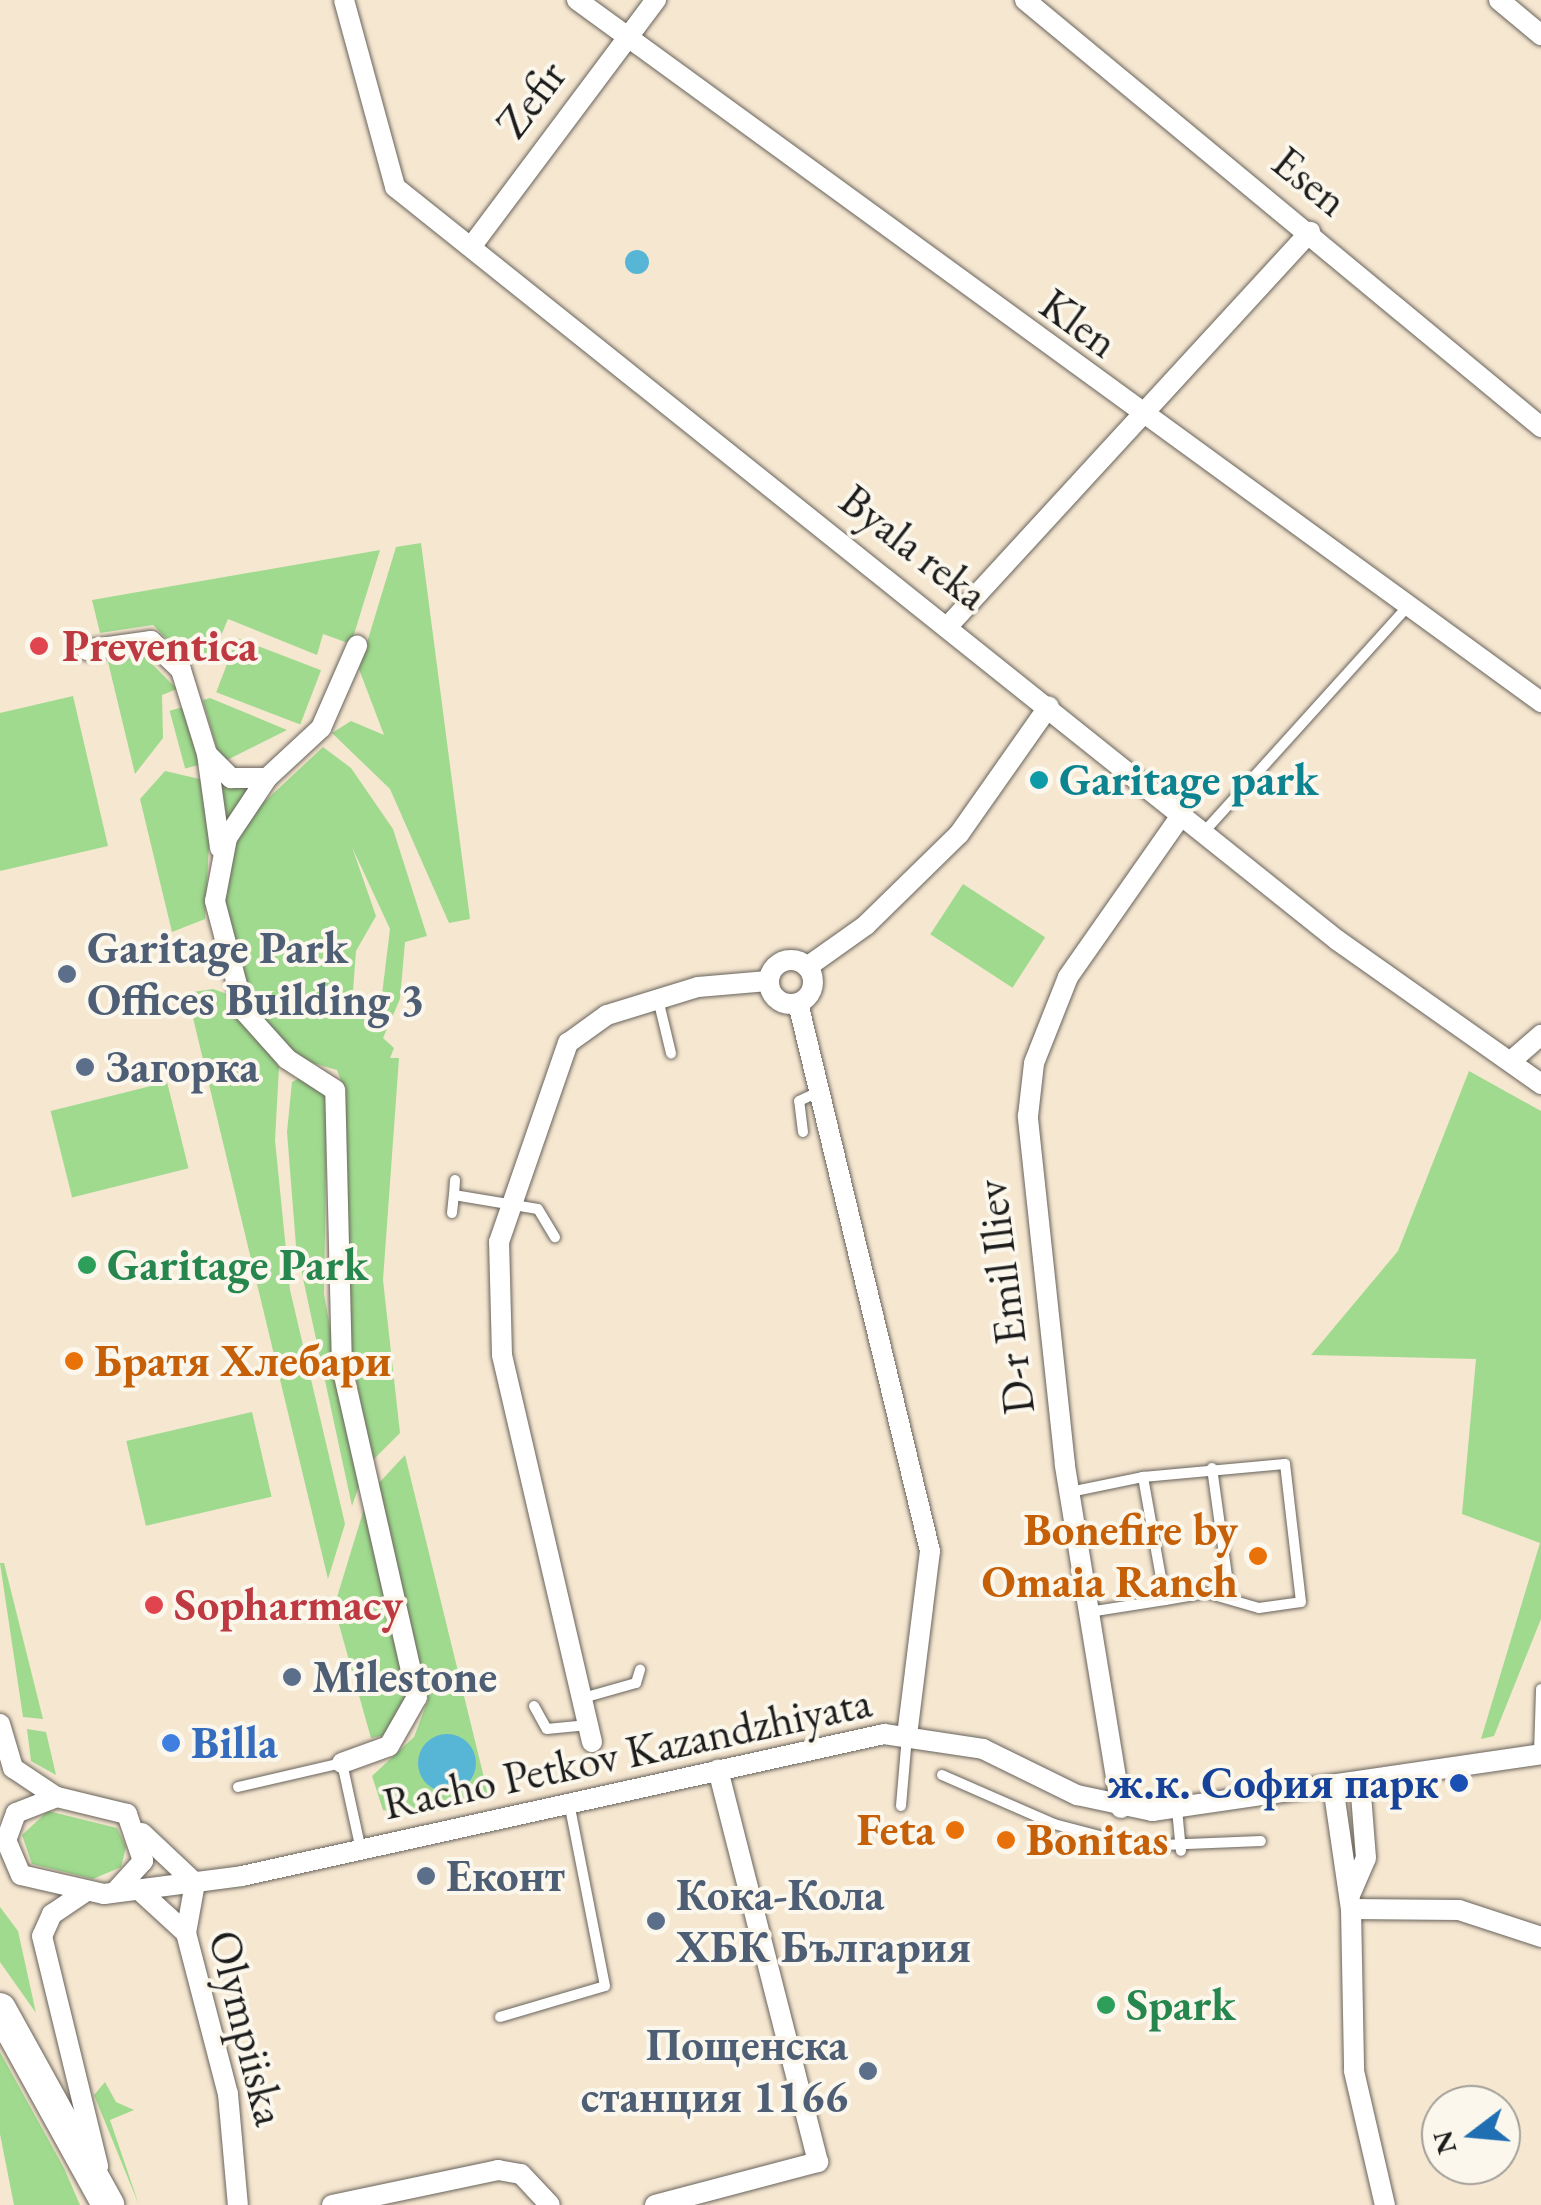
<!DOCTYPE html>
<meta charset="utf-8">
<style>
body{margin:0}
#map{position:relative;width:1541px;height:2205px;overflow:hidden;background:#f6e7d1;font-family:"EB Garamond",serif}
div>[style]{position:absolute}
.green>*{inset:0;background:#9fda8e;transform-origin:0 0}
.water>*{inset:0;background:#57b5d5}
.round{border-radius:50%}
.roads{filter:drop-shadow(0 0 2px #68635b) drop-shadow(0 0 2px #68635b)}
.lane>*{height:10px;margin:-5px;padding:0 5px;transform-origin:5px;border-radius:5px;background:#fff}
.street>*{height:20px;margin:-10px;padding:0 10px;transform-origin:10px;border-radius:10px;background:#fff}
.street>.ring{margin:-10px;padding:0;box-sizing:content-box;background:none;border:20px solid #fff;border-radius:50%}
.primary>*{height:32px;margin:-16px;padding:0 16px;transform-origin:16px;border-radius:16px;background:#fff}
.dots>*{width:28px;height:28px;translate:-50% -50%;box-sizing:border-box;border:5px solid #fbf7ec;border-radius:50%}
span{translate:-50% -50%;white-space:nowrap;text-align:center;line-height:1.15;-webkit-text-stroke:8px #fbf7ec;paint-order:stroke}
.street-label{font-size:45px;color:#1c1c1c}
.health-label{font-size:45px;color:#be3a42;font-weight:700}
.left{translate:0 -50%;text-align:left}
.culture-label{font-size:45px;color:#0d838f;font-weight:700}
.service-label{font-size:45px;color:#4e5e75;font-weight:700}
.right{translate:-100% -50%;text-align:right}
.leisure-label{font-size:45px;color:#27864d;font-weight:700}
.food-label{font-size:45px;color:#c56008;font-weight:700}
.shop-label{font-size:45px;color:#366cbe;font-weight:700}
.transit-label{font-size:45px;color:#164399;font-weight:700}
.north{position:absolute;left:1421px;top:2085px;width:100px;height:100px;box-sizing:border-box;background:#fbf7ec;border:2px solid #a29f99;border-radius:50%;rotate:254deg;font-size:28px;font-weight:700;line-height:40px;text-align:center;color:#1c1c1c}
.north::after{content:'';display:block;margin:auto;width:35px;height:45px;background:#1f6fb2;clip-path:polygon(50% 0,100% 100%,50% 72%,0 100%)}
</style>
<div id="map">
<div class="green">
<div style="clip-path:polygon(421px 543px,470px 919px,449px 923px,390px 789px,332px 733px,351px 721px,384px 735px,359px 669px,396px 547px)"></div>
<div style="clip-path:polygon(380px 550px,351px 644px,323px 634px,317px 655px,228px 619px,213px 655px,186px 659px,153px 625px,100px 633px,92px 600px)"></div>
<div style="left:237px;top:638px;width:90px;height:58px;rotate:21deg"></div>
<div style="clip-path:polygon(144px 656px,177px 689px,162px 695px,163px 738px,135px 774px,108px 662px)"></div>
<div style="clip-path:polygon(73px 696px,108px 846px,0 871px,0 713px)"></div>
<div style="clip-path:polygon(210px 698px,287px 730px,221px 763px,203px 700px)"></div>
<div style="left:187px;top:706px;width:60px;height:18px;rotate:75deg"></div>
<div style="clip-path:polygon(evenodd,323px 747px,351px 768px,393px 829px,427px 936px,405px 942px,400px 999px,383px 1038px,394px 1048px,390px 1058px,399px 1058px,383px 1280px,400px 1433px,372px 1461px,350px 1347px,341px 1081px,337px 1070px,299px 1059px,258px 1020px,225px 937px,223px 871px,248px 817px,323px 747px,352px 847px,390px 929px,380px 1011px,353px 991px,356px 951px,376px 916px,352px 847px)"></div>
<div style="clip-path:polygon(165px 771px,204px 780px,210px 826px,205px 919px,172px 932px,140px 799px)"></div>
<div style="clip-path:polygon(220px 780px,249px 789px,226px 824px)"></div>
<div style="left:963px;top:884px;width:98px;height:60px;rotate:33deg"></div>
<div style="clip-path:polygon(213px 989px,230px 995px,279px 1067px,275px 1140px,290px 1290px,345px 1524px,328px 1579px,187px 993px)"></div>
<div style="clip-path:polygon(1469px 1071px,1541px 1111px,1541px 1619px,1494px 1736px,1481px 1739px,1540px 1543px,1462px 1514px,1476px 1359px,1311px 1355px,1398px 1251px)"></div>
<div style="clip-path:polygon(304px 1076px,327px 1094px,324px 1294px,359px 1486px,352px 1506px,296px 1246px,287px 1132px,292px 1082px)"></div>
<div style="left:167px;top:1082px;width:89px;height:120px;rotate:76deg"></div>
<div style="left:252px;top:1412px;width:87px;height:129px;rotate:77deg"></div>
<div style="clip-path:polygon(405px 1455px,489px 1798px,415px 1817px,383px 1810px,372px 1776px,414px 1737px,428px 1700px,378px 1484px)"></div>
<div style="clip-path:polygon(364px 1509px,410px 1696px,390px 1734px,371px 1738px,334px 1607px)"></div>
<div style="clip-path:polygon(0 1563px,4px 1563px,43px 1719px,23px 1717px)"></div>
<div style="clip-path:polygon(27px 1729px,46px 1732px,56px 1775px,31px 1761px)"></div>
<div style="clip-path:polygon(48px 1811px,117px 1828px,126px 1847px,121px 1867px,93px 1879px,32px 1864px,22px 1835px)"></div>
<div style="clip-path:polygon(0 1907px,18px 1931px,36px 2013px,0 1962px)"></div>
<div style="clip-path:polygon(0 2052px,64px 2168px,80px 2205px,14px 2205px,0 2134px)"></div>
<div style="clip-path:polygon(105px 2082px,116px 2102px,134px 2110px,110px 2120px,139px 2205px,94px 2095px)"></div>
</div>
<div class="water">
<div class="round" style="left:625px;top:250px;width:24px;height:24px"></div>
<div class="round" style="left:418px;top:1734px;width:58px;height:58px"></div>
</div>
<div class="roads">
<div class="lane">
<div style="left:1204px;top:832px;width:303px;rotate:-47.9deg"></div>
<div style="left:658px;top:999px;width:56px;rotate:76.5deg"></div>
<div style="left:803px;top:1132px;width:31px;rotate:-97deg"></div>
<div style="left:799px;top:1101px;width:26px;rotate:-25deg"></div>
<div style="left:454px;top:1195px;width:15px;rotate:-86deg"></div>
<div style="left:452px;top:1213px;width:18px;rotate:-84deg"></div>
<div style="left:454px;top:1195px;width:85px;rotate:9.5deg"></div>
<div style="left:538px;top:1209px;width:33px;rotate:59deg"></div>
<div style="left:1212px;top:1468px;width:130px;rotate:82.1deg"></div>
<div style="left:1070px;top:1492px;width:75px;rotate:-11.6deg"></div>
<div style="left:1089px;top:1612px;width:77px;rotate:-9deg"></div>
<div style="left:1165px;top:1600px;width:43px;rotate:-9.5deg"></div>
<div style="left:1207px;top:1593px;width:54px;rotate:16.1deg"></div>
<div style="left:1259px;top:1608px;width:42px;rotate:-8.1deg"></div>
<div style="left:1301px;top:1602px;width:139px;rotate:-96.6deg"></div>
<div style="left:1285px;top:1464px;width:143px;rotate:174.8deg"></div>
<div style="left:1143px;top:1477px;width:125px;rotate:79.9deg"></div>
<div style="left:583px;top:1698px;width:55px;rotate:-15.8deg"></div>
<div style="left:636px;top:1683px;width:14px;rotate:-73deg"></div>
<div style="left:534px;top:1706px;width:26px;rotate:61deg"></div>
<div style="left:547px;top:1729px;width:41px;rotate:-5.6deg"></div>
<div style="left:1539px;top:1754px;width:65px;rotate:-88.2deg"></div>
<div style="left:942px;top:1775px;width:122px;rotate:23.6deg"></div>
<div style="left:1054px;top:1824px;width:87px;rotate:14.7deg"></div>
<div style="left:1138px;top:1846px;width:123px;rotate:-2.3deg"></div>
<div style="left:238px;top:1787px;width:107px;rotate:-13deg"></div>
<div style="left:342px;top:1763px;width:89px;rotate:77.7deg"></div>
<div style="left:901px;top:1806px;width:70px;rotate:-85.1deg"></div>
<div style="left:1177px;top:1809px;width:42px;rotate:84.6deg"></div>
<div style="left:500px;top:2017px;width:109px;rotate:-16.4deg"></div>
<div style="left:605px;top:1986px;width:187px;rotate:-101.1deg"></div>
</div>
<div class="street">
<div style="left:344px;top:0;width:194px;rotate:74.7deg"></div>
<div style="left:395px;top:187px;width:1206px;rotate:38.64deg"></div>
<div style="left:1337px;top:940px;width:250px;rotate:35.2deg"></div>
<div style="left:577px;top:0;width:1193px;rotate:36.06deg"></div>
<div style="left:1025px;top:0;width:670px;rotate:39.61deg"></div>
<div style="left:1499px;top:0;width:55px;rotate:39.8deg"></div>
<div style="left:471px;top:247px;width:309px;rotate:-53.2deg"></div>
<div style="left:949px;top:625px;width:534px;rotate:-47.43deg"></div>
<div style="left:87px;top:650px;width:65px;rotate:-8deg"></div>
<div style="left:151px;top:641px;width:42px;rotate:44deg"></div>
<div style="left:181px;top:670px;width:88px;rotate:72.8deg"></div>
<div style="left:207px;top:754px;width:95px;rotate:82.1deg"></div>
<div style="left:208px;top:755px;width:33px;rotate:45deg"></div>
<div style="left:231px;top:778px;width:36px"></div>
<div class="ring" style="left:769px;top:960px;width:24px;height:24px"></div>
<div style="left:807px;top:967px;width:72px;rotate:-35.4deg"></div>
<div style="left:866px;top:925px;width:130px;rotate:-44.4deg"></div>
<div style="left:959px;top:834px;width:156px;rotate:-54.9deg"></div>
<div style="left:798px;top:1003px;width:564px;rotate:76.46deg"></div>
<div style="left:930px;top:1551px;width:185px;rotate:97.1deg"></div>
<div style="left:1511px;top:1061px;width:40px;rotate:-41deg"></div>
<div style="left:0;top:1724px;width:46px;rotate:73.5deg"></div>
<div style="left:13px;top:1768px;width:50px;rotate:33.7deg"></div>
<div style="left:592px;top:1742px;width:397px;rotate:-103.1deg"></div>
<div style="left:502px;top:1355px;width:113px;rotate:-91.5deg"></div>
<div style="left:499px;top:1242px;width:211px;rotate:-70.9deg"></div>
<div style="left:568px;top:1043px;width:48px;rotate:-35.7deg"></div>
<div style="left:607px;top:1015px;width:95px;rotate:-17.1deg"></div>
<div style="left:698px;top:987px;width:70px;rotate:-4.9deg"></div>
<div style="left:342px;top:1763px;width:50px;rotate:-19.9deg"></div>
<div style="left:389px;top:1746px;width:56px;rotate:-60.3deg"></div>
<div style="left:417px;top:1697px;width:337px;rotate:-102.8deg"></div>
<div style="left:342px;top:1368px;width:278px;rotate:-91.4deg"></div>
<div style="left:335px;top:1090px;width:57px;rotate:-147.1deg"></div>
<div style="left:287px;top:1059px;width:64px;rotate:-131.9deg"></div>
<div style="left:244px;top:1011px;width:114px;rotate:-104.8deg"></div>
<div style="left:215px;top:901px;width:64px;rotate:-79.2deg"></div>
<div style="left:227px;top:838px;width:72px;rotate:-56.3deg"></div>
<div style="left:267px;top:778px;width:74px;rotate:-42.8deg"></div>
<div style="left:321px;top:728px;width:90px;rotate:-66.3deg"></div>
<div style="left:1333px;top:1786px;width:124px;rotate:81.7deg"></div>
<div style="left:1351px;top:1909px;width:162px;rotate:88.9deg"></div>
<div style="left:1354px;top:2071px;width:138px;rotate:77deg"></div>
<div style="left:1121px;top:1808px;width:348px;rotate:-99.3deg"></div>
<div style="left:1065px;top:1465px;width:351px;rotate:-96.1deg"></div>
<div style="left:1028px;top:1116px;width:53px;rotate:-83.5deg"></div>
<div style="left:1034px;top:1063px;width:92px;rotate:-68.4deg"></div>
<div style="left:1068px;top:977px;width:199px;rotate:-55deg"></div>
<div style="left:142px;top:1833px;width:73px;rotate:43.3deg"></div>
<div style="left:139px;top:1890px;width:64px;rotate:42.5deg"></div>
<div style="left:186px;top:1933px;width:166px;rotate:75.4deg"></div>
<div style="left:228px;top:2094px;width:111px;rotate:84.9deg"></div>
<div style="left:85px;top:1892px;width:40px;rotate:146deg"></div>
<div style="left:52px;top:1914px;width:24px;rotate:114deg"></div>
<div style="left:42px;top:1936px;width:237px;rotate:76.3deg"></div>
<div style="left:115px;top:1892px;width:42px;rotate:-47.9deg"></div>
<div style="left:143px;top:1861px;width:50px;rotate:-108.8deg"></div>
<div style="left:127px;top:1814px;width:72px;rotate:-166.3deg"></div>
<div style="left:57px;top:1797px;width:44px;rotate:158.7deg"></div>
<div style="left:16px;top:1813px;width:29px;rotate:110deg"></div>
<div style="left:6px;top:1840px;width:38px;rotate:67deg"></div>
<div style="left:21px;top:1875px;width:85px;rotate:12.9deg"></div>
<div style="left:104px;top:1894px;width:139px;rotate:-7.4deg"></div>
<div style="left:242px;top:1876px;width:658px;rotate:-12.47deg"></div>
<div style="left:884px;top:1734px;width:100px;rotate:8.6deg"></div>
<div style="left:983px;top:1749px;width:105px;rotate:26.1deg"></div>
<div style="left:1077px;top:1795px;width:77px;rotate:12deg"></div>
<div style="left:1152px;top:1811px;width:393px;rotate:-8.3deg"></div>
<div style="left:1350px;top:1895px;width:40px;rotate:-66.6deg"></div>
<div style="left:1366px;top:1858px;width:77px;rotate:-94.5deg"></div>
<div style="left:1351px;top:1909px;width:108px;rotate:0.5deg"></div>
<div style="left:1459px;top:1910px;width:86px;rotate:18.2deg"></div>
<div style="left:186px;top:1933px;width:51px;rotate:-79.8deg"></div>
<div style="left:332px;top:2205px;width:170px;rotate:-11.9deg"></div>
<div style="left:498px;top:2170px;width:23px;rotate:10deg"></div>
<div style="left:521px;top:2174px;width:42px;rotate:46.9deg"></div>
<div style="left:655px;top:2205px;width:169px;rotate:-14.8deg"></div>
<div style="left:818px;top:2162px;width:405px;rotate:-104.3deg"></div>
</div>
<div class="primary">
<div style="left:0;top:2009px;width:224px;rotate:61.1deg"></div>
</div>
</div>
<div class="dots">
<div style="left:39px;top:646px;background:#e0444e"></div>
<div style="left:1039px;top:780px;background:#0f9aa8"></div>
<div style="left:67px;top:974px;background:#5c6f8a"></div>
<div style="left:85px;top:1067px;background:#5c6f8a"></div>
<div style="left:87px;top:1265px;background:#2e9e5b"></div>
<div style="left:74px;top:1361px;background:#e8710a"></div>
<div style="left:1258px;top:1556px;background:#e8710a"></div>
<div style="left:154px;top:1605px;background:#e0444e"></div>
<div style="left:292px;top:1677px;background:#5c6f8a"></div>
<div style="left:171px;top:1743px;background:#3f7fe0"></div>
<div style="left:1459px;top:1783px;background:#1a4fb4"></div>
<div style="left:955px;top:1830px;background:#e8710a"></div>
<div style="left:1006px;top:1840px;background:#e8710a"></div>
<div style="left:426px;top:1876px;background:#5c6f8a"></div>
<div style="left:656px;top:1921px;background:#5c6f8a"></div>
<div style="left:1106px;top:2005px;background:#2e9e5b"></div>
<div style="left:868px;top:2071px;background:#5c6f8a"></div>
</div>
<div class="street-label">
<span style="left:531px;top:99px;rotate:-53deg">Zefir</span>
<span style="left:1310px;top:181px;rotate:39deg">Esen</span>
<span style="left:1079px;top:323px;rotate:36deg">Klen</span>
<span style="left:914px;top:547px;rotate:38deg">Byala reka</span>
<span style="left:1005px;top:1297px;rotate:-97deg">D-r Emil Iliev</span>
<span style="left:627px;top:1753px;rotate:-12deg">Racho Petkov Kazandzhiyata</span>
<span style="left:247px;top:2028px;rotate:76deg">Olympiiska</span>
</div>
<div class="health-label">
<span class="left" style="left:62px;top:646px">Preventica</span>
<span class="left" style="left:174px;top:1605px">Sopharmacy</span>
</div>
<div class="culture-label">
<span class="left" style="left:1059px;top:780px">Garitage park</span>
</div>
<div class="service-label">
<span class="left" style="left:87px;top:974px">Garitage Park<br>Offices Building 3</span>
<span class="left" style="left:105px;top:1067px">Загорка</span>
<span class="left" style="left:312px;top:1677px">Milestone</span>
<span class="left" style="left:446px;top:1876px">Еконт</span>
<span class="left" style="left:676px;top:1921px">Кока-Кола<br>ХБК България</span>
<span class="right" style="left:848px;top:2071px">Пощенска<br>станция 1166</span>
</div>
<div class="leisure-label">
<span class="left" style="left:107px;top:1265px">Garitage Park</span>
<span class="left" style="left:1126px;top:2005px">Spark</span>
</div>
<div class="food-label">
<span class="left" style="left:94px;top:1361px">Братя Хлебари</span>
<span class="right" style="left:1238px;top:1556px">Bonefire by<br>Omaia Ranch</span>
<span class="right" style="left:935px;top:1830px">Feta</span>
<span class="left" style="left:1026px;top:1840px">Bonitas</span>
</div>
<div class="shop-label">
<span class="left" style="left:191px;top:1743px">Billa</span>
</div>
<div class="transit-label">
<span class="right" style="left:1439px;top:1783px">ж.к. София парк</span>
</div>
<div class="north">N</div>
</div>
